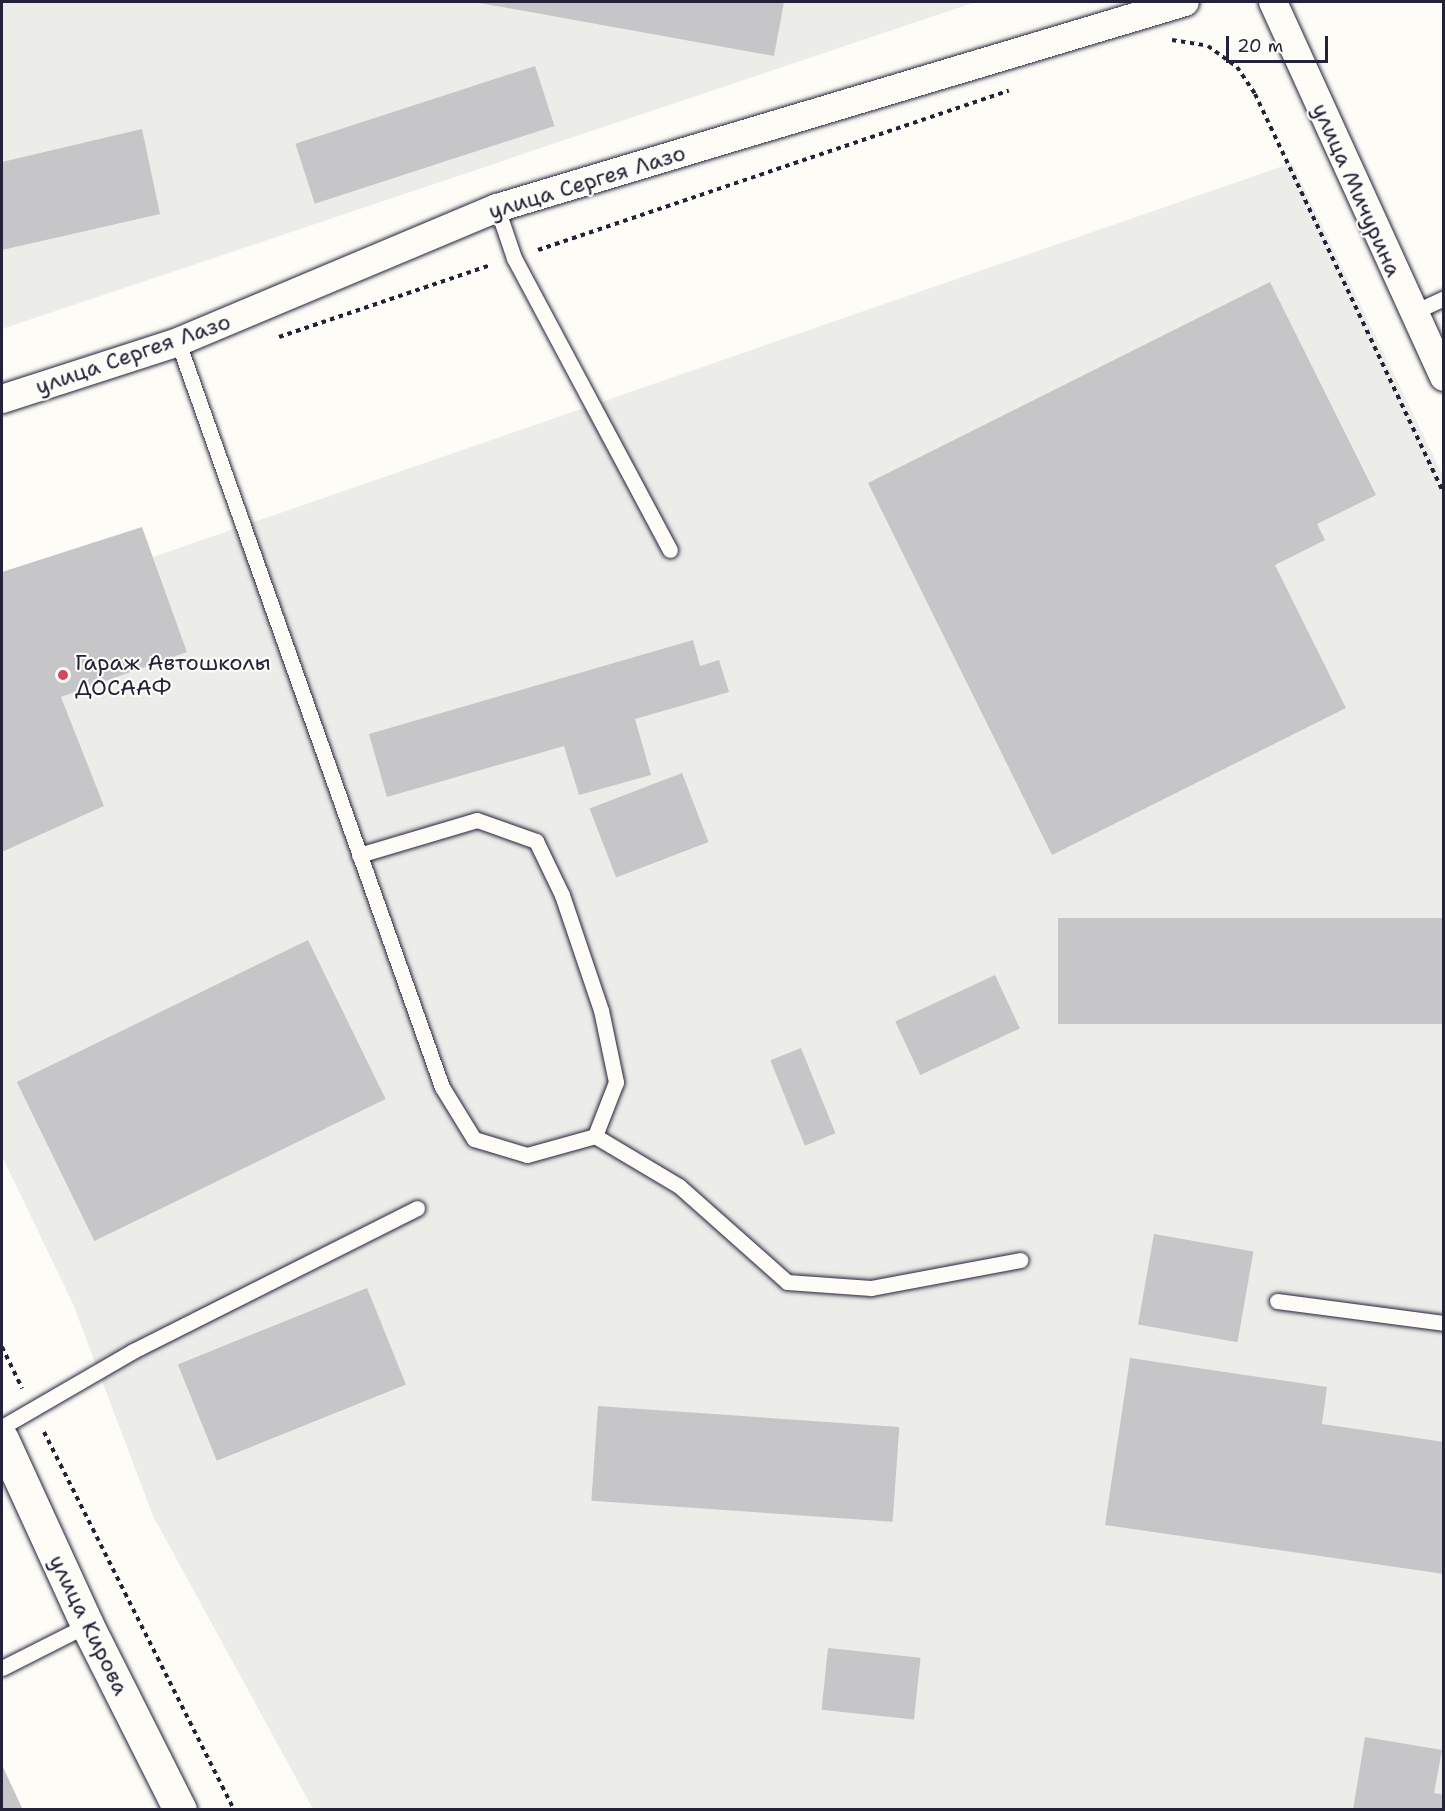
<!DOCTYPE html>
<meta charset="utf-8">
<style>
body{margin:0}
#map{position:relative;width:1445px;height:1811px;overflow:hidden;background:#fdfcf7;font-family:"Shantell Sans",sans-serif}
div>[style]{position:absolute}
.built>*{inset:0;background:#ecece9}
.building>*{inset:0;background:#c6c6c8;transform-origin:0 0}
.path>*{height:4px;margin-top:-2px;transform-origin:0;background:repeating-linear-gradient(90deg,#22223b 0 4.5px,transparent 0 9px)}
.roads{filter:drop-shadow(0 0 2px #22223b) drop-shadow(0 0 2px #22223b)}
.lane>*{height:15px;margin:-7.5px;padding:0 7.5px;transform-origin:7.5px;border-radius:7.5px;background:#fdfcf7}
.street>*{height:28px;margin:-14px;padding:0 14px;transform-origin:14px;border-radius:14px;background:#fdfcf7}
.secondary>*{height:33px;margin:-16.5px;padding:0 16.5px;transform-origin:16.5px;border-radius:16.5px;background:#fdfcf7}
.dots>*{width:16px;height:16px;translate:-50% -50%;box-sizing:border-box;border:3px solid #fdfcf7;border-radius:50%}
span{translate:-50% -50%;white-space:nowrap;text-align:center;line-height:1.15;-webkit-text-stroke:4.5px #fdfcf7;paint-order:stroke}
.street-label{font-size:22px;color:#22223b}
.poi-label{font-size:22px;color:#22223b}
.left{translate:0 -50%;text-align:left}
.frame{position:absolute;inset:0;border:3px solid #22223b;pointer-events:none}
.scale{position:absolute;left:1226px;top:36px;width:102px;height:27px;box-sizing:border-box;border:3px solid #22223b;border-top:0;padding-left:8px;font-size:18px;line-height:21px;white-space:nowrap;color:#22223b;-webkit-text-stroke:4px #fdfcf7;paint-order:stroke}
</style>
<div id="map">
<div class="built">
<div style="clip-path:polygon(2px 2px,976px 2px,2px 329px)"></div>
<div style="clip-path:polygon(1292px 163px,1443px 476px,1443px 1809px,313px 1809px,153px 1516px,73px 1304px,2px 1156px,2px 852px,104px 806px,61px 697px,187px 652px,153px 557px)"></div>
</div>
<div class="building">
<div style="clip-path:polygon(474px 2px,784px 2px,774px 56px)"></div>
<div style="left:535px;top:66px;width:63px;height:252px;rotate:72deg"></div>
<div style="clip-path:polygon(142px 129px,160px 214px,2px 250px,2px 162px)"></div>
<div style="clip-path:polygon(1270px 282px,1376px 495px,1317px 524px,1325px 540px,1275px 565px,1346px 708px,1052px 855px,868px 483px)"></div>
<div style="clip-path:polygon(142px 527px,187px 652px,61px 697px,104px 806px,2px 852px,2px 572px)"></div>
<div style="clip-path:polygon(693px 640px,700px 666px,719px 660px,729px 692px,635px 719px,651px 775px,579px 795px,564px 746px,387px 797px,369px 734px)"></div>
<div style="left:682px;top:773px;width:74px;height:99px;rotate:69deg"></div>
<div style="left:1444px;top:918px;width:106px;height:386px;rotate:90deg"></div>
<div style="left:308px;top:940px;width:177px;height:324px;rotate:64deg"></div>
<div style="left:995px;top:975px;width:59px;height:110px;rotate:65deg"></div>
<div style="left:801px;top:1048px;width:92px;height:33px;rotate:68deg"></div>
<div style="left:1154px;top:1234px;width:101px;height:92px;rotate:10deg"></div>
<div style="left:367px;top:1288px;width:104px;height:204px;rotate:68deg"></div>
<div style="clip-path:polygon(1130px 1358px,1327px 1387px,1322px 1424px,1444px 1442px,1444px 1574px,1105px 1525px)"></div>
<div style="left:598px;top:1406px;width:302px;height:95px;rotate:4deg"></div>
<div style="left:828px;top:1648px;width:93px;height:62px;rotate:6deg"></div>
<div style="clip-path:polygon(1365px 1737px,1442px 1750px,1434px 1793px,1444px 1795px,1444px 1810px,1353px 1810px)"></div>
<div style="clip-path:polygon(2px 1765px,23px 1810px,2px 1810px)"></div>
</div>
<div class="path">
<div style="left:1172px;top:40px;width:36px;rotate:9deg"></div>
<div style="left:1208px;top:46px;width:36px;rotate:36deg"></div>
<div style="left:1237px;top:67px;width:32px;rotate:56deg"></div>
<div style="left:1255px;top:94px;width:442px;rotate:64.7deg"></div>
<div style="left:538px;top:250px;width:497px;rotate:-18.7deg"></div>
<div style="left:279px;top:337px;width:224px;rotate:-18.8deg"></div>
<div style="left:2px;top:1347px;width:46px;rotate:64deg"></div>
<div style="left:44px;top:1432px;width:423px;rotate:63.3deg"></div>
</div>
<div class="roads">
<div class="lane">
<div style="left:497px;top:208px;width:53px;rotate:71.2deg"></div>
<div style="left:514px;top:258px;width:331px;rotate:61.9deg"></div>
<div style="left:1412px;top:313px;width:35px;rotate:-25deg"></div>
<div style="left:178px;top:342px;width:790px;rotate:70.49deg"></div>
<div style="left:442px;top:1087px;width:61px;rotate:58.4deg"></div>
<div style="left:474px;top:1139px;width:55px;rotate:16.8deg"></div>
<div style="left:527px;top:1155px;width:71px;rotate:-15.6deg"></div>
<div style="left:595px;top:1136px;width:98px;rotate:30.8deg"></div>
<div style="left:679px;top:1186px;width:144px;rotate:41.6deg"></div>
<div style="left:787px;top:1282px;width:84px;rotate:4.1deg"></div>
<div style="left:871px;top:1288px;width:152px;rotate:-10.6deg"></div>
<div style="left:359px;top:855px;width:123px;rotate:-16.5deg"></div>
<div style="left:477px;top:820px;width:63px;rotate:19.6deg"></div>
<div style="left:536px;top:841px;width:60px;rotate:64.3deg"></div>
<div style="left:562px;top:895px;width:121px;rotate:71.3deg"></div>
<div style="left:601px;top:1010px;width:74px;rotate:78.2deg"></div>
<div style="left:616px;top:1082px;width:58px;rotate:111.3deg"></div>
<div style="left:1277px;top:1301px;width:168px;rotate:7.5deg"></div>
<div style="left:2px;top:1427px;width:151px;rotate:-30.1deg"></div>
<div style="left:133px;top:1351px;width:318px;rotate:-26.7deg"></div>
<div style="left:2px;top:1668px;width:95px;rotate:-26.8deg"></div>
</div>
<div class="street">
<div style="left:1273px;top:2px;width:412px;rotate:65.5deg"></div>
<div style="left:2px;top:399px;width:185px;rotate:-17.9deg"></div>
<div style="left:178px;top:342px;width:346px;rotate:-22.8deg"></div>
<div style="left:497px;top:208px;width:718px;rotate:-16.67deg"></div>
</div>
<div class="secondary">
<div style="left:2px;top:1439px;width:205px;rotate:65.4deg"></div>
<div style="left:87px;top:1625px;width:207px;rotate:63.3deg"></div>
</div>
</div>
<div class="dots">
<div style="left:63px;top:675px;background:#d1495b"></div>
</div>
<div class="street-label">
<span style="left:587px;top:182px;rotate:-17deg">улица Сергея Лазо</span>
<span style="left:1357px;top:190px;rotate:66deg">улица Мичурина</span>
<span style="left:133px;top:354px;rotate:-19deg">улица Сергея Лазо</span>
<span style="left:89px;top:1625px;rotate:64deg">улица Кирова</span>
</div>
<div class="poi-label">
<span class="left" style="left:75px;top:675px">Гараж Автошколы<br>ДОСААФ</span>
</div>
<div class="frame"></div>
<div class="scale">20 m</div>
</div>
